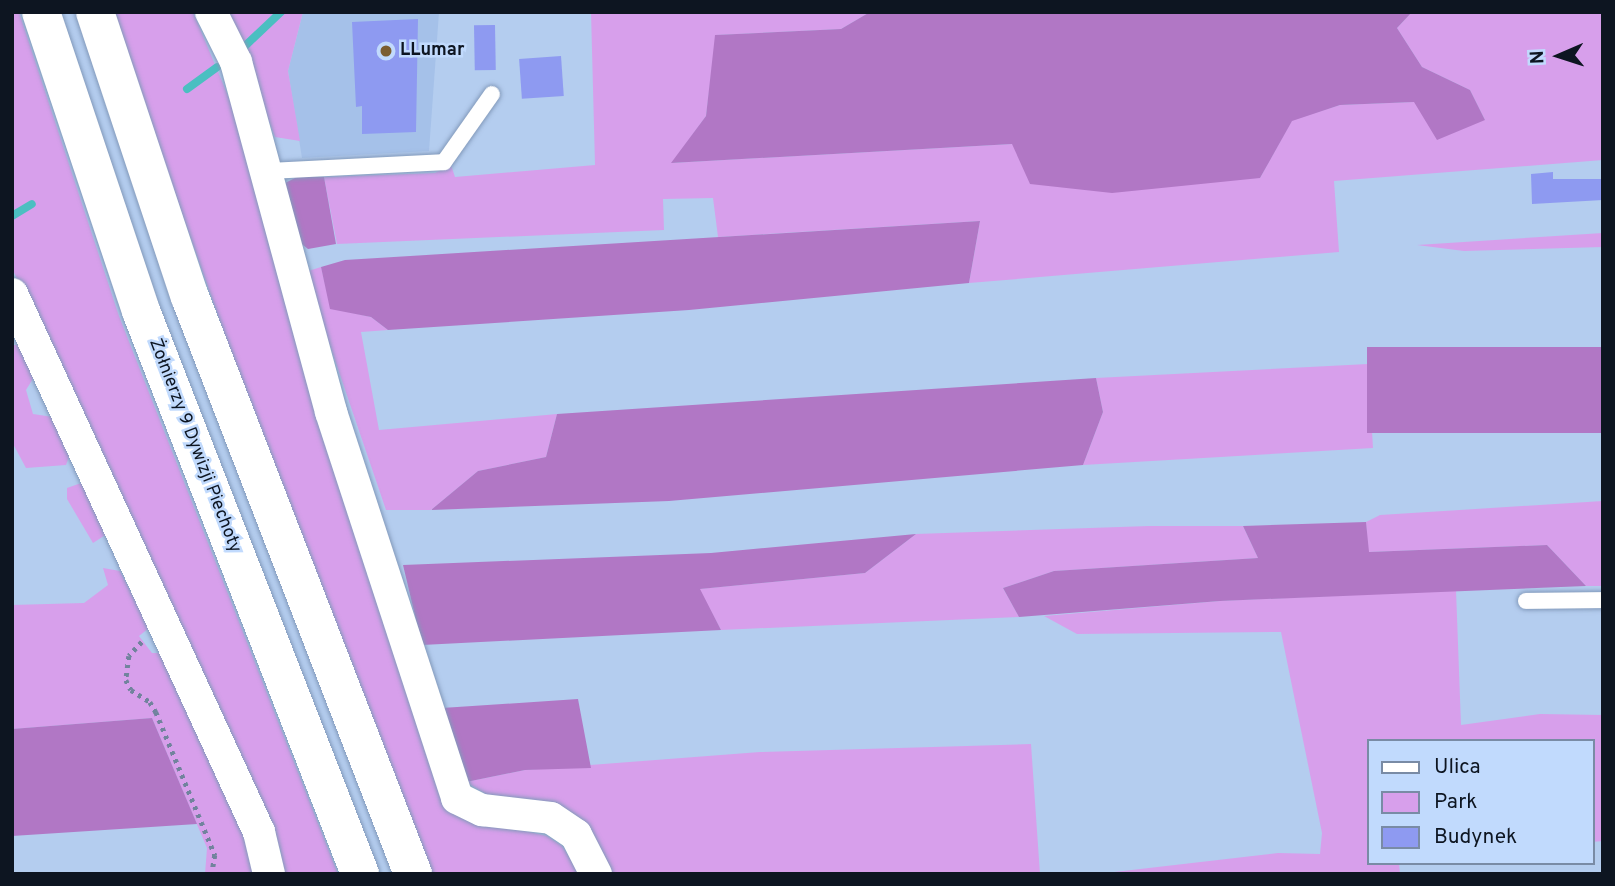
<!DOCTYPE html>
<meta charset="utf-8">
<style>
body{margin:0}
#map{position:relative;width:1615px;height:886px;overflow:hidden;background:#b4cdef;font-family:Overpass,sans-serif}
div>[style]{position:absolute}
.built>*{inset:0;background:#a5c1e9}
.green>*{inset:0;background:#d79feb}
.forest>*{inset:0;background:#b177c5;transform-origin:0 0}
.stream>*{height:8px;margin:-4px;padding:0 4px;transform-origin:4px;border-radius:4px;background:#4bbfc1}
.building>*{inset:0;background:#8e9af1;transform-origin:0 0}
.path>*{height:4.5px;margin-top:-2.25px;transform-origin:0;background:repeating-linear-gradient(90deg,#71839d 0 3.5px,transparent 0 8.5px)}
.roads{filter:drop-shadow(0 0 2px #8299ba) drop-shadow(0 0 2px #8299ba)}
.lane>*{height:16px;margin:-8px;padding:0 8px;transform-origin:8px;border-radius:8px;background:#fff}
.street>*{height:32px;margin:-16px;padding:0 16px;transform-origin:16px;border-radius:16px;background:#fff}
.highway>*{height:38px;margin:-19px;padding:0 19px;transform-origin:19px;border-radius:19px;background:#fff}
.dots>*{width:19px;height:19px;translate:-50% -50%;box-sizing:border-box;border:4px solid #c1dafd;border-radius:50%}
span{translate:-50% -50%;white-space:nowrap;text-align:center;line-height:1.15;-webkit-text-stroke:5px #c1dafd;paint-order:stroke}
.poi-label{font-size:18px;color:#0d1521;font-weight:700}
.left{translate:0 -50%;text-align:left}
.street-label{font-size:18px;color:#0d1521}
.frame{position:absolute;inset:0;border:14px solid #0d1521;pointer-events:none}
.legend{position:absolute;left:1367px;top:739px;width:228px;height:126px;box-sizing:border-box;background:#c1dafd;border:2px solid #798ba5;margin:0;padding:9px 12px;list-style:none;font-size:21px;color:#0d1521}
.legend li{display:flex;align-items:center;gap:14px;height:35px}
.legend b{width:35px;border:2px solid #798ba5}
.north{position:absolute;left:1524px;top:21px;width:70px;height:70px;-webkit-text-stroke:5px #c1dafd;paint-order:stroke;rotate:267deg;font-size:19px;font-weight:700;line-height:28px;text-align:center;color:#0d1521}
.north::after{content:'';display:block;margin:auto;width:24px;height:32px;background:#0d1521;clip-path:polygon(50% 0,100% 100%,50% 72%,0 100%)}
</style>
<div id="map">
<div class="built">
<div style="clip-path:polygon(303px 12px,439px 12px,429px 151px,302px 158px,288px 71px)"></div>
</div>
<div class="green">
<div style="clip-path:polygon(12px 12px,19px 12px,119px 316px,338px 874px,282px 874px,281px 852px,12px 268px)"></div>
<div style="clip-path:polygon(111px 12px,193px 12px,244px 134px,469px 818px,547px 836px,562px 846px,580px 874px,428px 874px,233px 358px)"></div>
<div style="clip-path:polygon(227px 12px,303px 12px,288px 71px,300px 141px,275px 137px)"></div>
<div style="clip-path:polygon(591px 12px,870px 12px,841px 29px,716px 35px,706px 116px,672px 163px,1013px 144px,1260px 178px,1292px 120px,1340px 105px,1414px 102px,1485px 120px,1470px 90px,1422px 67px,1397px 28px,1412px 12px,1603px 12px,1603px 160px,1334px 181px,1339px 252px,969px 283px,980px 221px,718px 237px,713px 198px,663px 199px,664px 230px,337px 244px,324px 177px,435px 173px,451px 165px,455px 177px,595px 165px)"></div>
<div style="clip-path:polygon(1603px 233px,1603px 247px,1464px 251px,1417px 245px)"></div>
<div style="clip-path:polygon(321px 267px,331px 308px,371px 317px,388px 330px,361px 332px,379px 430px,557px 414px,546px 457px,478px 471px,431px 510px,386px 510px,305px 272px)"></div>
<div style="clip-path:polygon(12px 345px,18px 345px,34px 377px,26px 390px,33px 414px,53px 417px,70px 454px,66px 465px,26px 468px,12px 442px)"></div>
<div style="clip-path:polygon(1368px 364px,1373px 448px,1083px 465px,1103px 412px,1096px 378px)"></div>
<div style="clip-path:polygon(84px 482px,107px 534px,93px 543px,67px 499px,67px 488px)"></div>
<div style="clip-path:polygon(1603px 501px,1603px 586px,1586px 586px,1547px 545px,1368px 552px,1366px 522px,1380px 515px)"></div>
<div style="clip-path:polygon(1149px 526px,1243px 526px,1258px 558px,1054px 571px,1003px 588px,1019px 617px,721px 630px,699px 589px,865px 573px,916px 534px)"></div>
<div style="clip-path:polygon(103px 568px,120px 571px,149px 628px,139px 636px,152px 653px,163px 653px,255px 855px,259px 874px,205px 874px,207px 848px,152px 718px,12px 729px,12px 605px,84px 603px,108px 585px)"></div>
<div style="clip-path:polygon(1456px 590px,1461px 725px,1540px 714px,1603px 715px,1603px 841px,1592px 842px,1592px 741px,1368px 741px,1368px 863px,1399px 863px,1400px 874px,1097px 874px,1278px 853px,1320px 854px,1322px 833px,1281px 632px,1077px 634px,1044px 616px,1220px 601px)"></div>
<div style="clip-path:polygon(1031px 744px,1040px 874px,612px 874px,608px 867px,466px 782px,525px 770px,760px 752px)"></div>
</div>
<div class="forest">
<div style="clip-path:polygon(870px 12px,1412px 12px,1397px 28px,1422px 67px,1470px 90px,1485px 120px,1437px 140px,1414px 102px,1340px 105px,1292px 121px,1260px 178px,1112px 193px,1030px 184px,1012px 144px,671px 163px,706px 116px,715px 35px,841px 29px)"></div>
<div style="clip-path:polygon(299px 176px,324px 177px,336px 244px,308px 249px,294px 238px,283px 184px)"></div>
<div style="clip-path:polygon(980px 221px,969px 283px,689px 310px,388px 330px,371px 317px,330px 309px,321px 267px,345px 260px)"></div>
<div style="left:1603px;top:347px;width:86px;height:236px;rotate:90deg"></div>
<div style="clip-path:polygon(1096px 378px,1103px 412px,1083px 465px,669px 501px,431px 510px,478px 471px,546px 457px,557px 414px)"></div>
<div style="clip-path:polygon(1366px 522px,1369px 552px,1547px 545px,1586px 586px,1220px 601px,1019px 617px,1003px 588px,1054px 571px,1258px 558px,1243px 526px)"></div>
<div style="clip-path:polygon(916px 534px,865px 573px,700px 589px,721px 630px,422px 645px,403px 565px,711px 553px)"></div>
<div style="clip-path:polygon(578px 699px,591px 768px,525px 770px,466px 782px,442px 708px)"></div>
<div style="clip-path:polygon(152px 718px,197px 824px,12px 836px,12px 729px)"></div>
</div>
<div class="stream">
<div style="left:245px;top:46px;width:50px;rotate:-43.4deg"></div>
<div style="left:187px;top:89px;width:37px;rotate:-36deg"></div>
<div style="left:12px;top:216px;width:23px;rotate:-31deg"></div>
</div>
<div class="building">
<div style="clip-path:polygon(418px 19px,416px 132px,362px 134px,362px 106px,356px 107px,352px 22px)"></div>
<div style="left:495px;top:25px;width:45px;height:21px;rotate:89deg"></div>
<div style="left:561px;top:56px;width:40px;height:42px;rotate:86deg"></div>
<div style="clip-path:polygon(1553px 172px,1553px 179px,1603px 179px,1603px 200px,1532px 204px,1531px 174px)"></div>
</div>
<div class="path">
<div style="left:142px;top:642px;width:19px;rotate:133deg"></div>
<div style="left:129px;top:656px;width:24px;rotate:97deg"></div>
<div style="left:126px;top:680px;width:11px;rotate:63deg"></div>
<div style="left:131px;top:690px;width:22px;rotate:32deg"></div>
<div style="left:150px;top:702px;width:12px;rotate:59deg"></div>
<div style="left:156px;top:712px;width:155px;rotate:67.6deg"></div>
<div style="left:215px;top:855px;width:19px;rotate:99deg"></div>
</div>
<div class="roads">
<div class="lane">
<div style="left:267px;top:171px;width:177px;rotate:-2.9deg"></div>
<div style="left:444px;top:162px;width:83px;rotate:-54.8deg"></div>
<div style="left:1526px;top:601px;width:77px;rotate:-0.7deg"></div>
</div>
<div class="street">
<div style="left:211px;top:12px;width:56px;rotate:63.4deg"></div>
<div style="left:236px;top:62px;width:363px;rotate:74.8deg"></div>
<div style="left:331px;top:412px;width:406px;rotate:71.9deg"></div>
<div style="left:457px;top:798px;width:28px;rotate:26deg"></div>
<div style="left:482px;top:810px;width:69px;rotate:6.6deg"></div>
<div style="left:551px;top:818px;width:30px;rotate:34deg"></div>
<div style="left:576px;top:835px;width:44px;rotate:62.9deg"></div>
<div style="left:12px;top:294px;width:592px;rotate:65.34deg"></div>
<div style="left:259px;top:832px;width:43px;rotate:76.6deg"></div>
</div>
<div class="highway">
<div style="left:41px;top:12px;width:315px;rotate:71.5deg"></div>
<div style="left:141px;top:311px;width:604px;rotate:68.74deg"></div>
<div style="left:95px;top:12px;width:300px;rotate:71.6deg"></div>
<div style="left:190px;top:297px;width:619px;rotate:68.87deg"></div>
</div>
</div>
<div class="dots">
<div style="left:386px;top:51px;background:#7b5e31"></div>
</div>
<div class="poi-label">
<span class="left" style="left:400px;top:51px">LLumar</span>
</div>
<div class="street-label">
<span style="left:194px;top:446px;rotate:69deg">Żołnierzy 9 Dywizji Piechoty</span>
</div>
<div class="frame"></div>
<ul class="legend">
<li><b style="height:9px;background:#fff"></b>Ulica</li>
<li><b style="height:19px;background:#d79feb"></b>Park</li>
<li><b style="height:19px;background:#8e9af1"></b>Budynek</li>
</ul>
<div class="north">N</div>
</div>
